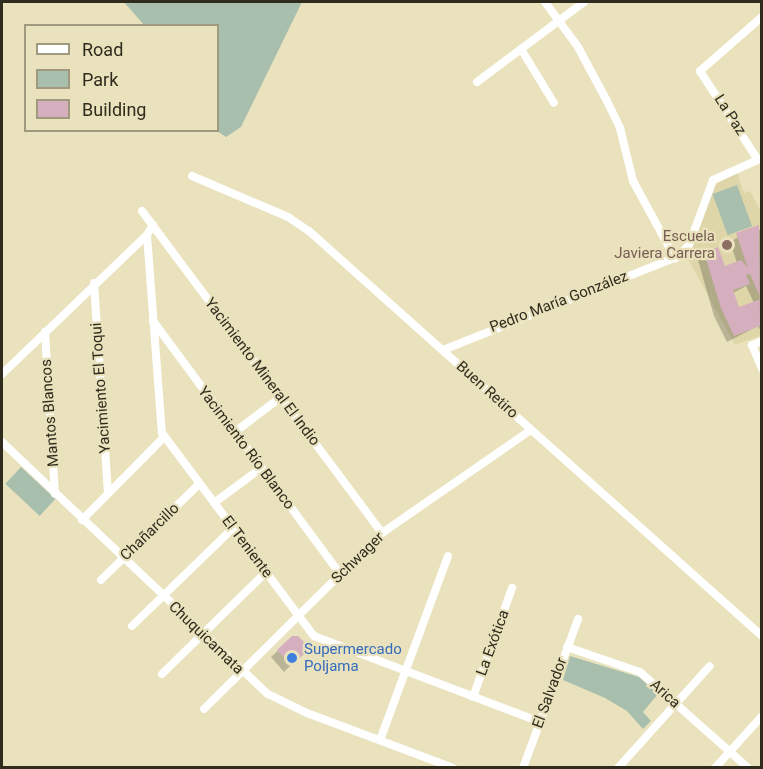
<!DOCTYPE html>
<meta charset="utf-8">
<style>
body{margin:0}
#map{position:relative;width:763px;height:769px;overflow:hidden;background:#e9e2bd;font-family:Roboto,sans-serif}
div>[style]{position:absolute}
.built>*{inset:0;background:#ded5a8}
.green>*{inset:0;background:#a8bfae;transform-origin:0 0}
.shadow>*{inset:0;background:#0003}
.building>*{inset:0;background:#d6afbe}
.street>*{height:8px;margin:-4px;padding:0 4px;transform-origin:4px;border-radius:4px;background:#fff}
.dots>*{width:16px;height:16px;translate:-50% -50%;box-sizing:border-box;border:3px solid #e9e2bd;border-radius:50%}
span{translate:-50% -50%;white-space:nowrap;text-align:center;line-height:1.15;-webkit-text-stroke:4.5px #e9e2bd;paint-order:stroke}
.street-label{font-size:15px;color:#2f2c1e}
.education-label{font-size:15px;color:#785e54}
.right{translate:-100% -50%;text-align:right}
.shop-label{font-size:15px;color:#366cbe}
.left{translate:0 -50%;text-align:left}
.frame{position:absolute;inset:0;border:3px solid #2f2c1e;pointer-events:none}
.legend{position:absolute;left:24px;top:24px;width:195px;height:108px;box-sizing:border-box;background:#e9e2bd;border:2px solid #9f997d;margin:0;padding:8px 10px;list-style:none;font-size:18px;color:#2f2c1e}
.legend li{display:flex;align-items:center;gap:12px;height:30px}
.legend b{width:30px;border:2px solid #9f997d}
</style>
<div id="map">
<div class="built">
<div style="clip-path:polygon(737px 173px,744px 193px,750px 191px,761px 212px,761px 335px,735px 345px,688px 259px,714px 185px)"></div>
</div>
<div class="green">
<div style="clip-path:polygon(124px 2px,302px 2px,241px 127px,226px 137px,217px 131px,218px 26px,144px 25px)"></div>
<div style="left:737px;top:185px;width:44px;height:26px;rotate:70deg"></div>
<div style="left:21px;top:467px;width:47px;height:23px;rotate:43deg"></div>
<div style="clip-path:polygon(570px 656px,639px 677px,658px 694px,643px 712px,651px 721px,643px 729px,627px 711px,605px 698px,563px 680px)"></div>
</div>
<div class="shadow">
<div style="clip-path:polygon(evenodd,758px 226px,762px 236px,762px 333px,758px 326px,727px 342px,714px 316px,698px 260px,705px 254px,724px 268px,737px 263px,730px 242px,758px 226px,746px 286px,754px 303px,739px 309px,733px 293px,746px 286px)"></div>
<div style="clip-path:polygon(293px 637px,308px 648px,284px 672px,271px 657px)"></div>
</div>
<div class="building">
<div style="clip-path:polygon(evenodd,759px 225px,760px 326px,734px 336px,721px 308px,704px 252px,718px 247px,725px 266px,741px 260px,748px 268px,736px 233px,759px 225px,750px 274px,761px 299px,739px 307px,733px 290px,750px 284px,746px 275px,750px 274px)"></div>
<div style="clip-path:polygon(292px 636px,298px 636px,310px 648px,292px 666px,277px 650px)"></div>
</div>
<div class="street">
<div style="left:545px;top:2px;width:56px;rotate:53.7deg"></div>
<div style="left:578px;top:47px;width:61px;rotate:61.8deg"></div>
<div style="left:607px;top:101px;width:30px;rotate:64deg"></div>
<div style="left:620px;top:128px;width:55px;rotate:76.2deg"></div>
<div style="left:633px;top:181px;width:88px;rotate:61.4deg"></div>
<div style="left:521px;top:49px;width:63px;rotate:58.6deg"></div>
<div style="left:477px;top:82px;width:134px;rotate:-36.8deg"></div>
<div style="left:758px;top:160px;width:106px;rotate:-123.1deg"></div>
<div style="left:700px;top:71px;width:82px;rotate:-41.1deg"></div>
<div style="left:192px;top:176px;width:104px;rotate:23.1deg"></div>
<div style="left:288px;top:217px;width:25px;rotate:34deg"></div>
<div style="left:309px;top:231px;width:608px;rotate:41.8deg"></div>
<div style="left:142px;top:211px;width:402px;rotate:53.3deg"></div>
<div style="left:153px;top:225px;width:12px;rotate:121deg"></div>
<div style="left:147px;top:235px;width:199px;rotate:85.7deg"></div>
<div style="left:162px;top:433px;width:254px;rotate:53.2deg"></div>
<div style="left:314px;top:636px;width:242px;rotate:20.8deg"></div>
<div style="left:94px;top:283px;width:210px;rotate:86.2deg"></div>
<div style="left:153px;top:321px;width:316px;rotate:53.5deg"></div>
<div style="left:45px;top:332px;width:162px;rotate:86.5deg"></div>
<div style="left:762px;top:341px;width:11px;rotate:158deg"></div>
<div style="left:752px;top:345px;width:26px;rotate:67deg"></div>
<div style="left:443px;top:350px;width:254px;rotate:-21.7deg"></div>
<div style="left:679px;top:256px;width:15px;rotate:-48deg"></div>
<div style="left:689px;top:245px;width:69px;rotate:-69.7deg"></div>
<div style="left:713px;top:180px;width:54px;rotate:-24.2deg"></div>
<div style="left:2px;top:374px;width:201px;rotate:-43.8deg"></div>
<div style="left:235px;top:432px;width:58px;rotate:-37.3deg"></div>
<div style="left:2px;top:442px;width:366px;rotate:43.5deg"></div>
<div style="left:268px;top:694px;width:43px;rotate:26deg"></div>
<div style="left:307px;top:713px;width:156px;rotate:20.6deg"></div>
<div style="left:214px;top:503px;width:59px;rotate:-36.7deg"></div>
<div style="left:82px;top:520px;width:117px;rotate:-45.3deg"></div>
<div style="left:101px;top:580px;width:137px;rotate:-44.4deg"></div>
<div style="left:132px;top:626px;width:141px;rotate:-44.1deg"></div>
<div style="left:567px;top:647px;width:77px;rotate:18.9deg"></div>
<div style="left:640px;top:672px;width:144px;rotate:41.6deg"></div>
<div style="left:162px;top:674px;width:146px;rotate:-44.4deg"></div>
<div style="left:473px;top:697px;width:116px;rotate:-70.3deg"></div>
<div style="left:204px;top:709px;width:250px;rotate:-44.7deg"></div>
<div style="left:382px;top:533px;width:181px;rotate:-34.7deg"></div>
<div style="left:380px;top:740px;width:196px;rotate:-69.7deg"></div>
<div style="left:523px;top:768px;width:159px;rotate:-69.7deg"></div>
<div style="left:618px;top:768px;width:137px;rotate:-48deg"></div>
<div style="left:715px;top:768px;width:70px;rotate:-47.9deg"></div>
</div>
<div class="dots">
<div style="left:727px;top:245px;background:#8d6e63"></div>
<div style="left:292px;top:658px;background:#3f7fe0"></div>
</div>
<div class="street-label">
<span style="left:730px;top:115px;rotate:57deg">La Paz</span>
<span style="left:559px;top:302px;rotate:-21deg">Pedro María González</span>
<span style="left:262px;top:372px;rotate:53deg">Yacimiento Mineral El Indio</span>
<span style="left:101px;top:388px;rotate:-94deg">Yacimiento El Toqui</span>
<span style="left:487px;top:390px;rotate:42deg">Buen Retiro</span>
<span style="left:50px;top:413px;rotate:-94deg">Mantos Blancos</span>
<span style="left:246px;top:448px;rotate:53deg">Yacimiento Río Blanco</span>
<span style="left:150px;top:532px;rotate:-44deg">Chañarcillo</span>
<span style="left:247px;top:547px;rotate:53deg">El Teniente</span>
<span style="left:358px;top:558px;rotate:-44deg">Schwager</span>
<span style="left:206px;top:638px;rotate:44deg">Chuquicamata</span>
<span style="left:493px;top:643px;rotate:-70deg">La Exótica</span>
<span style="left:550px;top:693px;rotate:-70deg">El Salvador</span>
<span style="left:665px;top:694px;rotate:42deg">Arica</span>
</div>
<div class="education-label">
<span class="right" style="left:715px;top:245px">Escuela<br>Javiera Carrera</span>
</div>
<div class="shop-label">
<span class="left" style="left:304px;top:658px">Supermercado<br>Poljama</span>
</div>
<div class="frame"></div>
<ul class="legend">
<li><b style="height:8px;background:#fff"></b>Road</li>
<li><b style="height:16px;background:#a8bfae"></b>Park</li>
<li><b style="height:16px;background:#d6afbe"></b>Building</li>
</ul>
</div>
